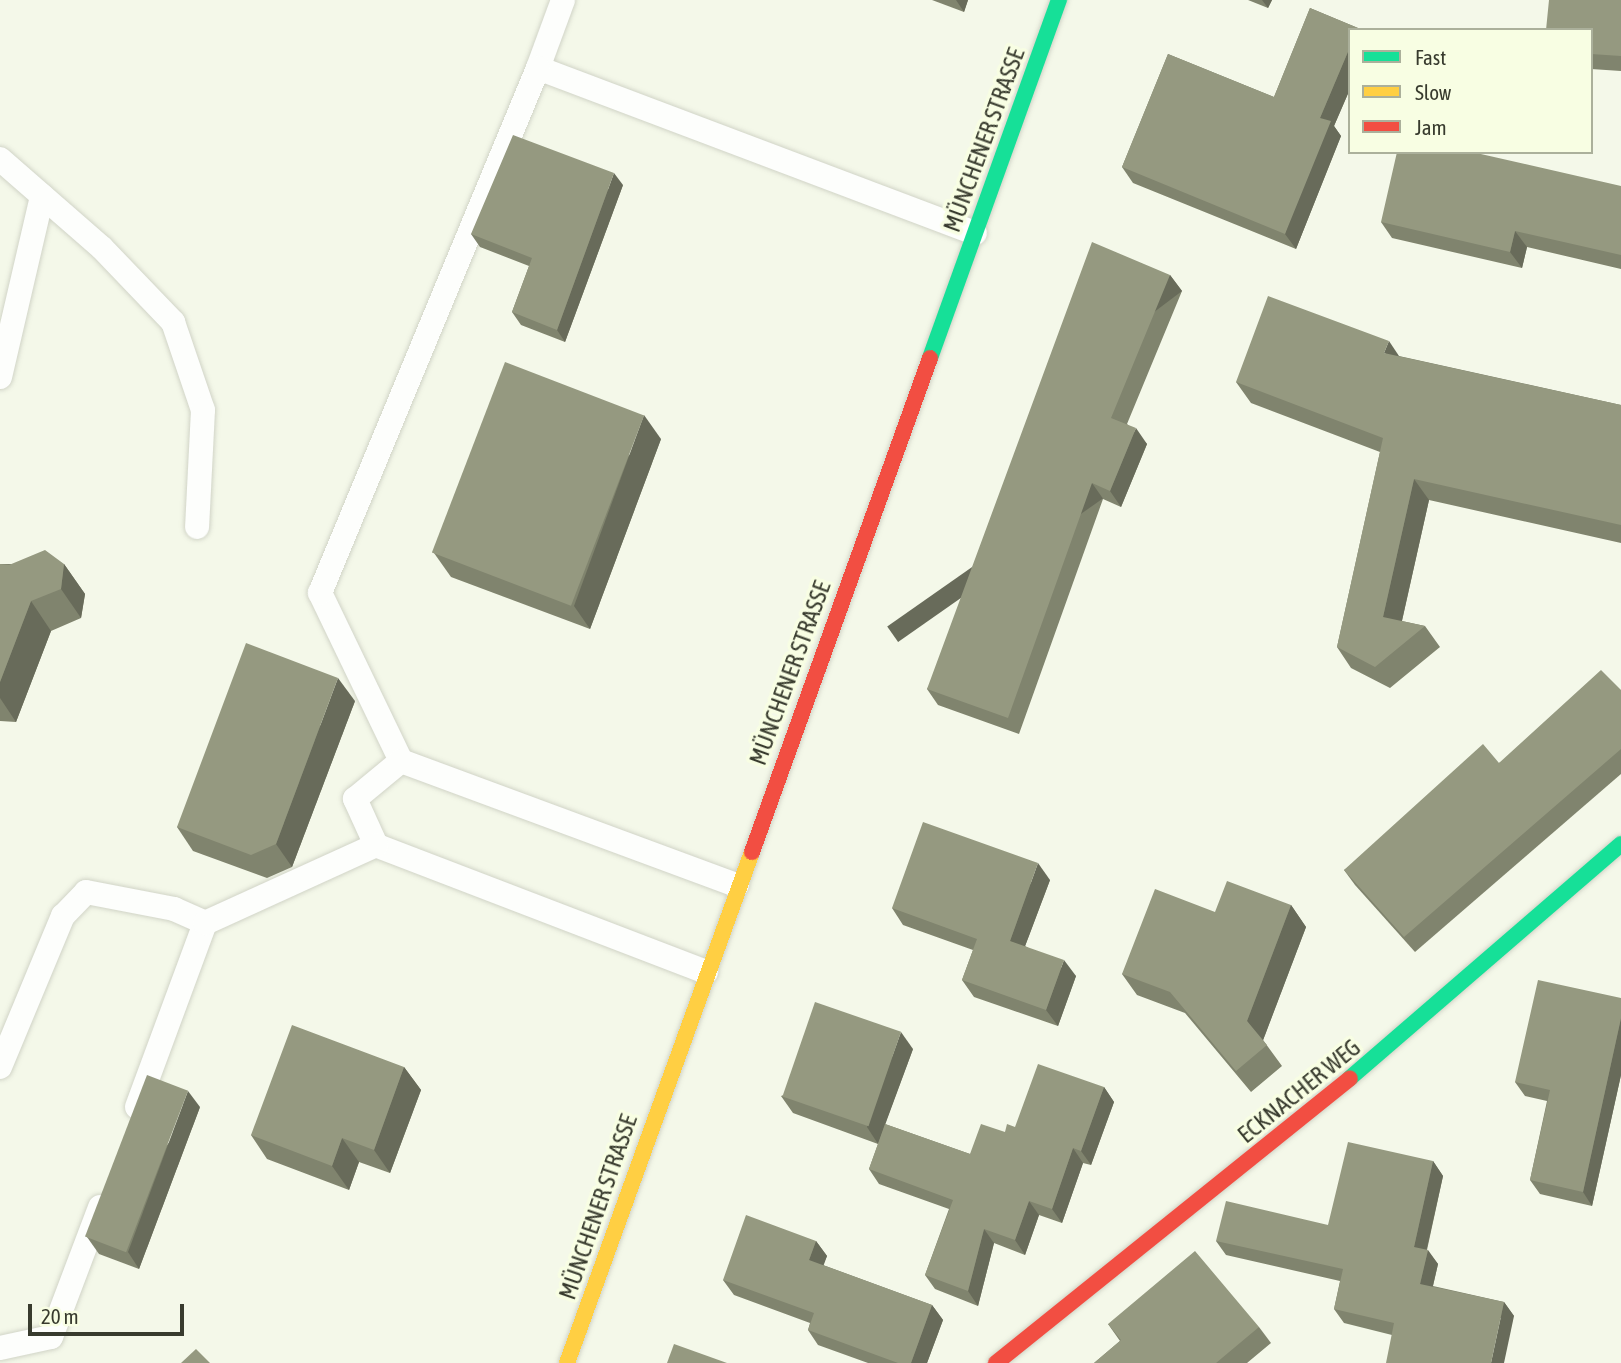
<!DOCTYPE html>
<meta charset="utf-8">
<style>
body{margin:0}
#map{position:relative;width:1621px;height:1363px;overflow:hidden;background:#f4f8e9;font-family:"Asap Condensed",sans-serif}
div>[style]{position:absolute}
.roads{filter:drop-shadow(0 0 2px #d1d4c7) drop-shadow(0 0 2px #d1d4c7)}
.lane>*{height:24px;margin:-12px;padding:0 12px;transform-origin:12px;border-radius:12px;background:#fdfefc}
.fast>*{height:16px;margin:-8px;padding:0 8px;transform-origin:8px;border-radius:8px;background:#16e098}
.slow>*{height:16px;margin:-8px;padding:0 8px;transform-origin:8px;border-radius:8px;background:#ffcf43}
.jam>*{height:16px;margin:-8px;padding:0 8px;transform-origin:8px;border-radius:8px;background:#f24e42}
.wall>*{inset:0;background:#80846e}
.shaded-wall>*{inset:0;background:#686b5a;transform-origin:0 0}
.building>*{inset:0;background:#959980;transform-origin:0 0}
span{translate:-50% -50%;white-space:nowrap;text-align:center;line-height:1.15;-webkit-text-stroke:7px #f8fee3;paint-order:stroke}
.street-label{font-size:24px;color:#383b2e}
.legend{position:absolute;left:1348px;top:28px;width:245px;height:126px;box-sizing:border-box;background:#f8fee3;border:2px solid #abb09b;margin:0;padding:9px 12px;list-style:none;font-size:21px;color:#383b2e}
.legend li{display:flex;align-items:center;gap:14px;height:35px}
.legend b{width:35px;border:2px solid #abb09b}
.scale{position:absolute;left:28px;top:1304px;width:156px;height:32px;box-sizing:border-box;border:4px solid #383b2e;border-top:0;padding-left:9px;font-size:21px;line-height:24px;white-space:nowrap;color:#383b2e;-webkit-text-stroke:5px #f8fee3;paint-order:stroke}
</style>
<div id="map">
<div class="roads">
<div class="lane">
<div style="left:563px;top:0;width:72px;rotate:110.2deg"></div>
<div style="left:538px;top:68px;width:467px;rotate:20.7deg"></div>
<div style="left:0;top:159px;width:135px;rotate:41.1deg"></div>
<div style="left:102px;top:248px;width:103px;rotate:46.2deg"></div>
<div style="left:173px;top:322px;width:93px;rotate:71.2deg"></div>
<div style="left:203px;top:410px;width:117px;rotate:92.9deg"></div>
<div style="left:0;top:377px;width:186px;rotate:-76.9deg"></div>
<div style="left:401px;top:761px;width:187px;rotate:-115.7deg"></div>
<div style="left:320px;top:593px;width:568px;rotate:-67.45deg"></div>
<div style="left:706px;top:972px;width:354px;rotate:-159deg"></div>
<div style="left:376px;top:845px;width:51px;rotate:-114.5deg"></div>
<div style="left:355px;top:799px;width:60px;rotate:-39.6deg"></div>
<div style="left:401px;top:761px;width:358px;rotate:20.3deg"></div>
<div style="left:0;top:1067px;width:164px;rotate:-67.4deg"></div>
<div style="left:63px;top:916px;width:33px;rotate:-46deg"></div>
<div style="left:86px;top:892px;width:90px;rotate:10.9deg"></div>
<div style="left:174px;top:909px;width:34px;rotate:24deg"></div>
<div style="left:137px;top:1107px;width:196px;rotate:-69.7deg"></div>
<div style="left:205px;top:923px;width:188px;rotate:-24.5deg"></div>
<div style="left:0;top:1348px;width:52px;rotate:-12.2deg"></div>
<div style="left:51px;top:1337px;width:139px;rotate:-69.3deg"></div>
</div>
<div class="fast">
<div style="left:930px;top:358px;width:381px;rotate:-70.2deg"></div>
<div style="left:1350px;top:1078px;width:358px;rotate:-40.8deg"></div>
</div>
<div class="slow">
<div style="left:567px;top:1363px;width:543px;rotate:-70.1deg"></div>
</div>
<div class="jam">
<div style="left:752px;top:852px;width:525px;rotate:-70.18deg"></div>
<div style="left:996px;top:1363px;width:454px;rotate:-38.8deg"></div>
</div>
</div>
<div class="wall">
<div style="clip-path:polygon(932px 0,968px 0,964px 12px)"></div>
<div style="clip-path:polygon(1248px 0,1272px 0,1268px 8px)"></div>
<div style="clip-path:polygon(1621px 0,1621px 71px,1591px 69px,1591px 30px)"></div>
<div style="clip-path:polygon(1310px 8px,1358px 28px,1359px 30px,1350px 30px,1350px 89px,1334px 126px,1341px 136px,1296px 249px,1133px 183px,1122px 167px,1168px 54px,1274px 97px)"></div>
<div style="clip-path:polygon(623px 185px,565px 342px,521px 325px,512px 312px,529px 266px,480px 247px,471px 234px)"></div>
<div style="clip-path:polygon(1621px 186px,1621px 269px,1527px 247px,1522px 268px,1392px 238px,1381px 222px)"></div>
<div style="clip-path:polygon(1170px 275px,1182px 291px,1127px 424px,1147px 444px,1121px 507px,1103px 499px,1019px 734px,938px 705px,927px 689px)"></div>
<div style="clip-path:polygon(1399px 356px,1621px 405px,1621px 543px,1429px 500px,1402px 621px,1425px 626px,1440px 647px,1390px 688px,1351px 668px,1337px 647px,1380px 452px,1251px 403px,1236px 382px)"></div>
<div style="clip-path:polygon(661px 439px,590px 629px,451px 577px,434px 553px)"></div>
<div style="clip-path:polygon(0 564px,64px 564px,85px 594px,81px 618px,51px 631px,16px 722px,0 721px)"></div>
<div style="clip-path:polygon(1621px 690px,1621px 774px,1415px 952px,1355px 885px,1344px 870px,1499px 763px)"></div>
<div style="clip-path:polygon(355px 701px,292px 867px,267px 878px,193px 851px,177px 827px)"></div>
<div style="clip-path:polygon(1050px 880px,1025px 946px,1076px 976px,1058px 1026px,974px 997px,962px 980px,973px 950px,903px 925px,892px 908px)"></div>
<div style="clip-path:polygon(1291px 905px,1306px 927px,1263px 1040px,1282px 1066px,1251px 1092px,1185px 1013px,1137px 995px,1122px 974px,1215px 912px)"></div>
<div style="clip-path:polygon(1621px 998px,1621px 1075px,1592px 1206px,1540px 1194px,1530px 1180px,1547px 1101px,1525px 1096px,1515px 1082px)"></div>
<div style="clip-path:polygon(913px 1049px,885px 1124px,970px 1154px,1005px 1132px,1104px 1087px,1114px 1102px,1091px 1165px,1083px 1163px,1062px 1223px,1039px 1215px,1025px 1255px,994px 1243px,978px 1306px,935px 1289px,925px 1275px,949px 1209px,879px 1184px,869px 1169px,878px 1144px,793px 1113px,781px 1096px)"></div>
<div style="clip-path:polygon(404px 1067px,421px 1090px,390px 1173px,359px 1162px,349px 1190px,267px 1159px,251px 1135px)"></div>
<div style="clip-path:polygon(200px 1107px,139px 1269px,99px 1254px,87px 1237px)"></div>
<div style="clip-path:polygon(1433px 1161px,1443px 1176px,1427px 1250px,1438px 1264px,1433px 1286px,1504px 1302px,1514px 1316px,1392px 1335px,1344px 1323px,1334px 1309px,1340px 1281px,1226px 1255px,1216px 1241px,1328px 1225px)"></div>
<div style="clip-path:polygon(816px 1241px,827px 1256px,823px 1265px,932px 1305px,943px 1320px,927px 1363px,868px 1363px,818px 1345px,808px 1330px,810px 1323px,734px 1295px,723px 1280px)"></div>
<div style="clip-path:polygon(1108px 1324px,1259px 1327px,1271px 1343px,1247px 1363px,1094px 1363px,1120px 1341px)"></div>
</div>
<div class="shaded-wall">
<div style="clip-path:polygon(956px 0,968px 0,964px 12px)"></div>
<div style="clip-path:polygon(1262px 0,1272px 0,1268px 8px)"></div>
<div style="clip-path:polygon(1350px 47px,1350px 89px,1334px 126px,1341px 136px,1296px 249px,1285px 234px,1320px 118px)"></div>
<div style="clip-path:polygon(614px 173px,623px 185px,565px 342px,557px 330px)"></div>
<div style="clip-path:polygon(1515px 231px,1527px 247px,1522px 268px,1510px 252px)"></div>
<div style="left:1170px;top:275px;width:20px;height:155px;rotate:53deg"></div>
<div style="clip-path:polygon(1389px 341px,1403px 362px,1384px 353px)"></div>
<div style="clip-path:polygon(644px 415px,661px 439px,590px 629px,574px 606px)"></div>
<div style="clip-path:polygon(1136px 428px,1147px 444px,1121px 507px,1110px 491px)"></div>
<div style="clip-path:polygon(1414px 479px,1429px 500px,1398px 638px,1383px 617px)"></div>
<div style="left:1092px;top:483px;width:19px;height:250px;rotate:55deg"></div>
<div style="clip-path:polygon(64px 564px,85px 594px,81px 618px,61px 589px)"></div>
<div style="clip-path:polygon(31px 601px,51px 631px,16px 722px,0 698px,0 682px)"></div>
<div style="clip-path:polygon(338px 678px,355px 701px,292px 867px,276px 844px)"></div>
<div style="clip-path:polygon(1038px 863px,1050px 880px,1021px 957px,1010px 941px)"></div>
<div style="clip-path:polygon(1291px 905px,1306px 927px,1262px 1043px,1247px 1021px)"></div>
<div style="clip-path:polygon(1064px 960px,1076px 976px,1058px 1026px,1046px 1010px)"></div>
<div style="clip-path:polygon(1621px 1018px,1621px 1075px,1592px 1206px,1583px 1192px)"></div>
<div style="clip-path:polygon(901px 1032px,913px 1049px,878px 1144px,867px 1127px)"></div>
<div style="clip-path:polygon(404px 1067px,421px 1090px,390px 1173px,374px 1150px)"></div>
<div style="clip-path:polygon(1104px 1087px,1114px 1102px,1091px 1165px,1081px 1151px)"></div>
<div style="clip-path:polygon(188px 1091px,200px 1107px,139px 1269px,128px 1252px)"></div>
<div style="clip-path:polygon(342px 1138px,359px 1162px,349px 1190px,332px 1166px)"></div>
<div style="clip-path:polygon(1073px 1148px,1083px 1163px,1062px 1223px,1052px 1209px)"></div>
<div style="clip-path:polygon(1433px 1161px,1443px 1176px,1424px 1261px,1414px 1247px)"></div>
<div style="clip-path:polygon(1029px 1201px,1039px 1215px,1025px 1255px,1015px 1240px)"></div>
<div style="clip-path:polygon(984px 1229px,994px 1243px,978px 1306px,968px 1291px)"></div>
<div style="clip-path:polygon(816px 1241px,827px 1256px,820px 1275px,809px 1260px)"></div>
<div style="clip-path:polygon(1428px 1250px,1438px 1264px,1430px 1298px,1420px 1284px)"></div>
<div style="clip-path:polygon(1504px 1302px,1514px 1316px,1504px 1363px,1491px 1363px)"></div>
<div style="clip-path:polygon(932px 1305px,943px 1320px,927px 1363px,911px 1363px)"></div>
</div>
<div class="building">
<div style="clip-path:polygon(1549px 0,1621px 0,1621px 56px,1591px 54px,1591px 30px,1546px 30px)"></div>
<div style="clip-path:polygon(1310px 8px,1358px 28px,1357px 30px,1350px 30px,1350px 47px,1320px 118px,1331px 121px,1285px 234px,1122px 167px,1168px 54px,1274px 97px)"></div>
<div style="clip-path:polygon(513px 135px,614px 173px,557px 330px,512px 312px,532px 258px,471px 234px)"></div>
<div style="clip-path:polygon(1397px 152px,1472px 152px,1621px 186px,1621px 255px,1515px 231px,1510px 252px,1381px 222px)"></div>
<div style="clip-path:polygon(1092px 242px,1170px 275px,1111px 418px,1136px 428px,1110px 491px,1092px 483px,1008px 718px,927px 689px)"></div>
<div style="clip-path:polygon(1268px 296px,1389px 341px,1384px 353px,1621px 405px,1621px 525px,1414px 479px,1383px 617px,1425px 626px,1375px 667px,1337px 647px,1383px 438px,1236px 382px)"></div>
<div style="left:505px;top:362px;width:149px;height:204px;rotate:21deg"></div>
<div style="clip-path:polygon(45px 550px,64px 564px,61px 589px,31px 601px,0 682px,0 564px,9px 565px)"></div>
<div style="clip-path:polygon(246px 643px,338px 678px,276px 844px,251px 855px,177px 827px)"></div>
<div style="clip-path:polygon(1601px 670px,1621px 690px,1621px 749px,1404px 937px,1344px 870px,1483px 744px,1499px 763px)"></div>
<div style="clip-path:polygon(923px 822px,1038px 863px,1010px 941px,1064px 960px,1046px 1010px,962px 980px,977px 939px,892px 908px)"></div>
<div style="clip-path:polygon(1227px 881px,1291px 905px,1247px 1021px,1267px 1045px,1236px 1071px,1170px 992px,1122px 974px,1155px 889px,1215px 912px)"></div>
<div style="clip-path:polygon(1538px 980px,1621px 998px,1621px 1018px,1583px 1192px,1530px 1180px,1550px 1090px,1515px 1082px)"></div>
<div style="left:815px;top:1002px;width:91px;height:100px;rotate:19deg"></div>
<div style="clip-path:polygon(292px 1025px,404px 1067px,374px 1150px,342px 1138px,332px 1166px,251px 1135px)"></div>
<div style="clip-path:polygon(1038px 1064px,1104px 1087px,1081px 1151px,1073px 1148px,1052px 1209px,1029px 1201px,1015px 1240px,984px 1229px,968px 1291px,925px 1275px,953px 1200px,869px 1169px,885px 1124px,970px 1154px,981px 1124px,1005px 1132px,1007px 1124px,1015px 1127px)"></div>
<div style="left:147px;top:1075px;width:44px;height:173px;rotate:21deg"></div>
<div style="clip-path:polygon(1348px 1142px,1433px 1161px,1414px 1247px,1428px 1250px,1420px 1284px,1504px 1302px,1491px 1363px,1386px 1363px,1394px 1323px,1334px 1309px,1343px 1269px,1216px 1241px,1226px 1201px,1328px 1225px)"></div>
<div style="clip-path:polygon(746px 1215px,816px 1241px,809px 1260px,932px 1305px,911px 1363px,898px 1363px,808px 1330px,814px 1313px,723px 1280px)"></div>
<div style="clip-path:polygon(1195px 1251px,1259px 1327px,1216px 1363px,1094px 1363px,1121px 1340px,1108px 1324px)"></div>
<div style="clip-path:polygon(674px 1344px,727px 1363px,667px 1363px)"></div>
<div style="clip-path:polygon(196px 1349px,210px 1363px,181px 1363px)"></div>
</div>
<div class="street-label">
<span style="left:984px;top:140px;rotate:-70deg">MÜNCHENER STRASSE</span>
<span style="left:790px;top:673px;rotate:-70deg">MÜNCHENER STRASSE</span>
<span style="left:1299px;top:1091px;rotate:-39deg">ECKNACHER WEG</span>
<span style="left:598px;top:1207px;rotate:-71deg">MÜNCHENER STRASSE</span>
</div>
<ul class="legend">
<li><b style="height:9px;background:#16e098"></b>Fast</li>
<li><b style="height:9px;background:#ffcf43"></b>Slow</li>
<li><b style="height:9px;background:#f24e42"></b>Jam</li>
</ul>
<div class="scale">20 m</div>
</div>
